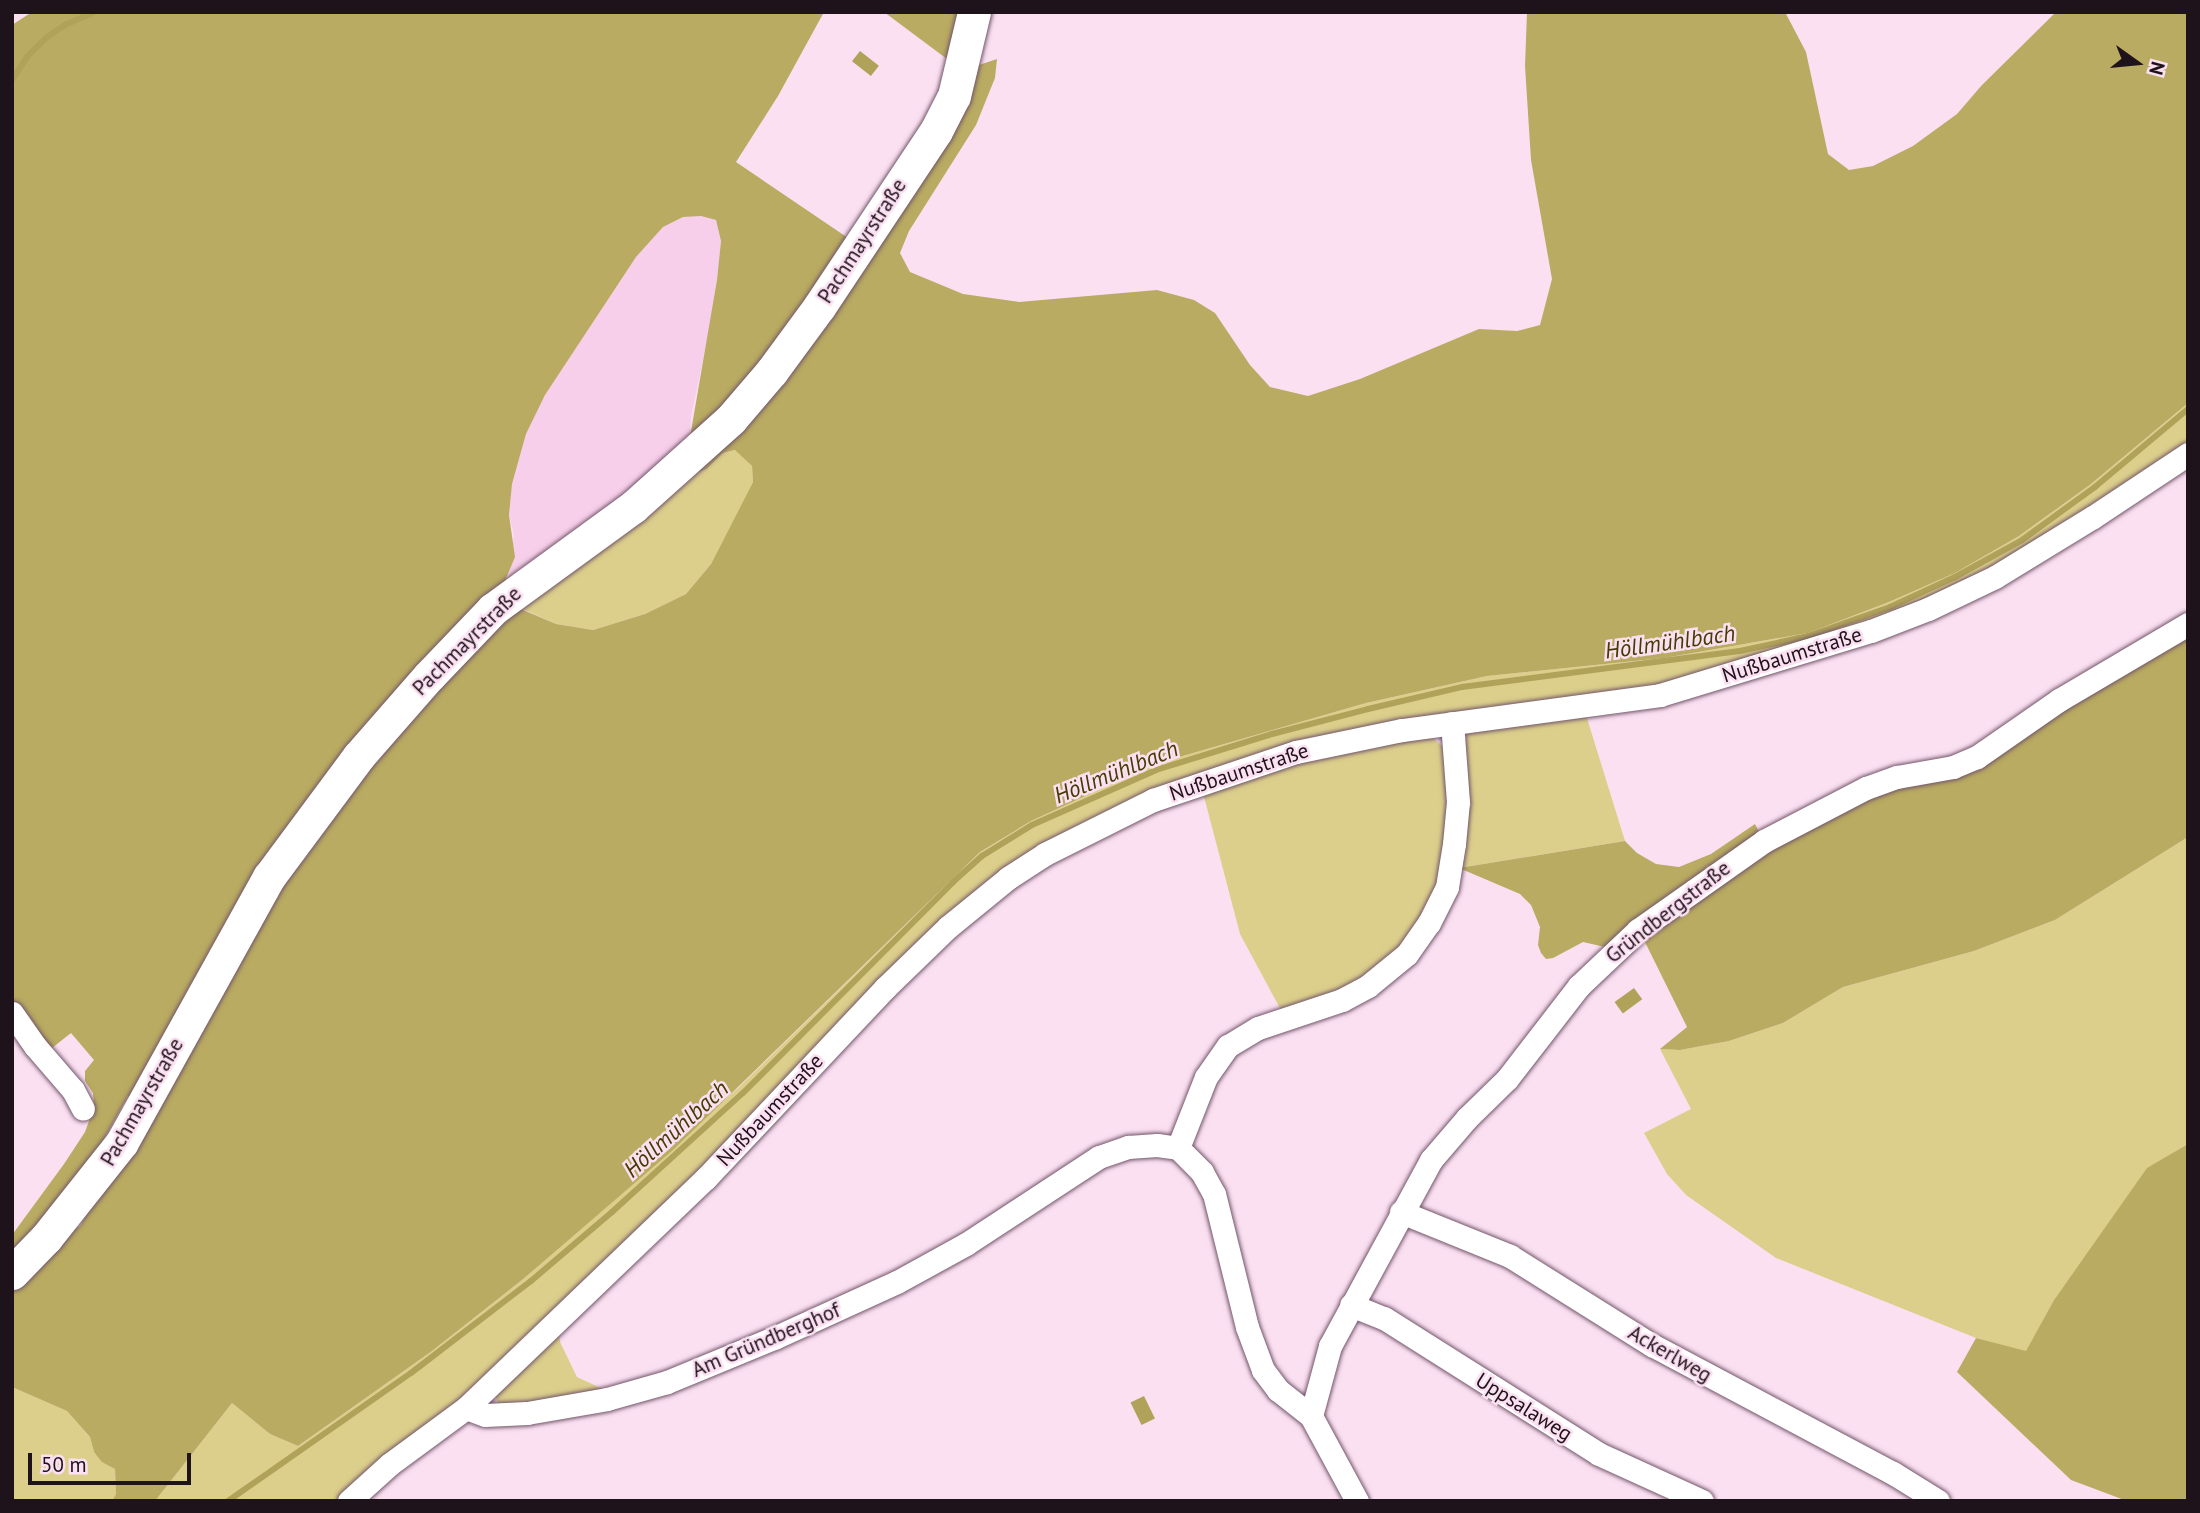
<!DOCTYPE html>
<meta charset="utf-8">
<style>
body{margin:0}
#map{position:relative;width:2200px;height:1513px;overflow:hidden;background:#fbe0f2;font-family:"PT Sans",sans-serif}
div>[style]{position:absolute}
.built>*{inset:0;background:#f7cfea}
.green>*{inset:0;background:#dccf8b}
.forest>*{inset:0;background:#b9ab61}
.water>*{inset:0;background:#b0a259;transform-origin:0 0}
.stream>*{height:6px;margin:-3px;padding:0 3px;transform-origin:3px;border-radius:3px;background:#b0a259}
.roads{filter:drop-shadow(0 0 2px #725569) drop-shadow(0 0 2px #725569)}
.street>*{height:23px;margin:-11.5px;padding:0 11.5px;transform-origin:11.5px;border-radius:11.5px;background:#fff}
.secondary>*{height:33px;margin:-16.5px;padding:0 16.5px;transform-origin:16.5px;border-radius:16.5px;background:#fff}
span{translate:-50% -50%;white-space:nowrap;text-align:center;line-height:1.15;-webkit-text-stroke:5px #fbe0f2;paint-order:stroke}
.street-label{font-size:21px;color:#1f131b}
.water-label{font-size:23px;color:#463b00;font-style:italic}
.frame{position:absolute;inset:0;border:14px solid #1f131b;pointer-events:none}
.north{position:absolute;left:2102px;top:28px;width:70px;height:70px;-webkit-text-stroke:5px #fbe0f2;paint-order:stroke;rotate:105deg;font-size:19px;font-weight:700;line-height:28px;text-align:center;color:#1f131b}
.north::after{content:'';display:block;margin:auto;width:24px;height:32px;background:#1f131b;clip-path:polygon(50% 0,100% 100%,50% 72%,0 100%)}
.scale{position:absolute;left:28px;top:1453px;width:163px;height:32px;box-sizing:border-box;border:4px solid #1f131b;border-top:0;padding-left:9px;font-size:21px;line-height:24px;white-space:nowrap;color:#1f131b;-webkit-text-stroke:5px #fbe0f2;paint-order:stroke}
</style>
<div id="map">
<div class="built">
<div style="clip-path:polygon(701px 216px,716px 220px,721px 241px,715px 302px,691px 417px,689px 443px,671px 460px,509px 577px,514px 534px,509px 515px,512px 484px,526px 434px,545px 395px,636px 257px,663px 227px,683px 217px)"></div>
</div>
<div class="green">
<div style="clip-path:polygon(2188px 403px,2188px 446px,2014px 558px,1881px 619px,1647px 691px,1402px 724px,1051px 839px,453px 1409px,338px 1501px,155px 1501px,232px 1403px,270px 1434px,298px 1446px,432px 1351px,522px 1280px,738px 1088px,980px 852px,1031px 821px,1155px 764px,1366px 703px,1487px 676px,1664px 658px,1808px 633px,1889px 602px,1955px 573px,2019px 536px,2091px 484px)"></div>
<div style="clip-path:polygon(736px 450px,752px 466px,753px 482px,711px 564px,686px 594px,645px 614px,593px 630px,556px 624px,514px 605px,680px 479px,707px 469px,723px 453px)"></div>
<div style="clip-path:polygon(1586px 715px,1625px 841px,1459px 868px,1465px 806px,1465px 742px,1470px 727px)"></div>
<div style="clip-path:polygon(1428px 734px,1447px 750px,1448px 829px,1440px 889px,1406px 945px,1365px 982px,1282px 1012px,1240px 934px,1202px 789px,1248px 774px)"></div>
<div style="clip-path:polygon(2188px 837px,2188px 1144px,2147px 1169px,2054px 1300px,2026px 1352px,1976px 1338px,1776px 1258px,1686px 1195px,1667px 1174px,1644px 1133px,1691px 1109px,1660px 1049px,1680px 1050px,1729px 1041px,1783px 1023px,1843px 987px,1974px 951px,2055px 920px)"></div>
<div style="clip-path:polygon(559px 1328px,560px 1342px,577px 1377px,605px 1390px,547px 1402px,498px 1404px,494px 1392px)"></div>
<div style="clip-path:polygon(12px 1387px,67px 1411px,90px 1437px,94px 1452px,115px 1469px,116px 1494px,112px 1501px,12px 1501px)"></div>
</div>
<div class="forest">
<div style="clip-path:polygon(32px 12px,824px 12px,778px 96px,736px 162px,851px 240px,776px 349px,746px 386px,689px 443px,717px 280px,721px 241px,716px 220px,701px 216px,683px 217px,663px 227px,636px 257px,545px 395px,526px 434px,512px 484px,509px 515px,515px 557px,502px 588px,514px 606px,556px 624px,593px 630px,645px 614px,686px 594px,711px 564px,753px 482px,752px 466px,735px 450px,723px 453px,707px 469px,680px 479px,742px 418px,830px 313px,958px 118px,976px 66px,997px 59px,995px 78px,976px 125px,909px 231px,900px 253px,910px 272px,963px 294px,1019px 302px,1157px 290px,1194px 300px,1215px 313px,1250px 365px,1270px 387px,1308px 396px,1360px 379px,1479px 329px,1517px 331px,1540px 325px,1552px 279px,1531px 160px,1525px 66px,1527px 12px,1785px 12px,1806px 52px,1828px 154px,1849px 170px,1873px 166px,1913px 146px,1957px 114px,1982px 85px,2056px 12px,2188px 12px,2188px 403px,2091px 484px,2019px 536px,1955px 573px,1889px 602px,1808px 633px,1664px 658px,1487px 676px,1366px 703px,1155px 764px,1031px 821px,980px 852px,673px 1150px,522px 1280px,432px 1351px,298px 1446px,270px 1434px,232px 1403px,155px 1501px,112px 1501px,116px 1494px,115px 1469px,102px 1462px,94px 1452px,90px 1437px,67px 1411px,12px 1387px,12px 1282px,52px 1243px,80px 1226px,88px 1212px,88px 1196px,148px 1105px,128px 1096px,85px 1173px,35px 1238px,12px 1261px,12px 1235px,64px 1164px,85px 1132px,94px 1107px,93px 1093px,85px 1081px,85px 1071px,94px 1060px,71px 1033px,52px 1048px,46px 1045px,12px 1001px,12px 25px)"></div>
<div style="clip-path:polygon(884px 12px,965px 12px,951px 62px)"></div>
<div style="clip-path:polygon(2188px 632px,2188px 837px,2055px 920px,1974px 951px,1843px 987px,1783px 1023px,1729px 1041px,1680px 1050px,1660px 1049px,1687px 1027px,1642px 936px,1751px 856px,1867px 795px,1946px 776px)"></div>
<div style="clip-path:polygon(1755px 824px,1761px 836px,1605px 947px,1583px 942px,1553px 958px,1546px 959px,1541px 953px,1538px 945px,1540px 927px,1531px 905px,1520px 894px,1459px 868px,1625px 841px,1637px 853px,1656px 864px,1679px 867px,1711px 854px)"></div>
<div style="clip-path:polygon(2188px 1144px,2188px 1501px,2127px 1501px,2071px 1480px,1957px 1372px,1976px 1338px,2026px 1351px,2054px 1300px,2147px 1168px)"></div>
</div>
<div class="water">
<div style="left:860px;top:51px;width:24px;height:13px;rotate:38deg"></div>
<div style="left:1634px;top:988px;width:14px;height:24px;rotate:54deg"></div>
<div style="left:1144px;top:1396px;width:25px;height:15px;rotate:64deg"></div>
</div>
<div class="stream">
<div style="left:12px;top:80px;width:27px;rotate:-57deg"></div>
<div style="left:27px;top:57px;width:28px;rotate:-45deg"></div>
<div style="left:47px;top:37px;width:22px;rotate:-34deg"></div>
<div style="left:65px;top:25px;width:32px;rotate:-24deg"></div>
<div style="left:228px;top:1501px;width:223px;rotate:-35deg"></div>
<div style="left:411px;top:1373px;width:151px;rotate:-37.5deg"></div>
<div style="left:531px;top:1281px;width:106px;rotate:-40.4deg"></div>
<div style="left:612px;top:1212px;width:177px;rotate:-42.3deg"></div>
<div style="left:743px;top:1093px;width:298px;rotate:-45.1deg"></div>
<div style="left:953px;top:882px;width:39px;rotate:-42deg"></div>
<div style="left:982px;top:856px;width:59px;rotate:-31.8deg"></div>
<div style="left:1032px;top:825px;width:136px;rotate:-23.9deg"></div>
<div style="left:1156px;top:770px;width:121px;rotate:-17.2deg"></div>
<div style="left:1272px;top:734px;width:99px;rotate:-14.6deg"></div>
<div style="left:1368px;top:709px;width:97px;rotate:-13.2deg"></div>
<div style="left:1462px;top:687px;width:280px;rotate:-7.4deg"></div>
<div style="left:1740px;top:651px;width:70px;rotate:-12.4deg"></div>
<div style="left:1808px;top:636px;width:87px;rotate:-19.5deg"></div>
<div style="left:1890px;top:607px;width:72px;rotate:-24.8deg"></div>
<div style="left:1955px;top:577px;width:77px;rotate:-28.9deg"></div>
<div style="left:2022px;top:540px;width:90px;rotate:-36deg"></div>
<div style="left:2095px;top:487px;width:121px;rotate:-40deg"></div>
</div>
<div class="roads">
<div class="street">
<div style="left:12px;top:1013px;width:40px;rotate:55.1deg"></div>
<div style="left:35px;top:1046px;width:58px;rotate:49.2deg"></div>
<div style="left:73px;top:1090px;width:21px;rotate:62deg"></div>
<div style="left:1401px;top:1212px;width:118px;rotate:22deg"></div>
<div style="left:1510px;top:1256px;width:168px;rotate:32.1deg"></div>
<div style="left:1652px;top:1345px;width:273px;rotate:28deg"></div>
<div style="left:1893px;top:1473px;width:53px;rotate:31.9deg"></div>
<div style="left:1351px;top:1305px;width:35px;rotate:22deg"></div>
<div style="left:1384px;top:1318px;width:254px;rotate:32.3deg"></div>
<div style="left:1599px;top:1454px;width:113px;rotate:24.5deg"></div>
<div style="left:466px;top:1408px;width:20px;rotate:20deg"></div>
<div style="left:485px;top:1415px;width:42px;rotate:-2.7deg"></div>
<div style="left:527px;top:1413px;width:81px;rotate:-9.9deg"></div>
<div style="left:607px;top:1399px;width:62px;rotate:-15.8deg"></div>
<div style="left:667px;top:1382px;width:116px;rotate:-22.4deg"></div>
<div style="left:774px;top:1338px;width:135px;rotate:-24.5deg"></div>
<div style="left:897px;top:1282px;width:79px;rotate:-28.8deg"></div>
<div style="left:966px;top:1244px;width:159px;rotate:-33.2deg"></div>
<div style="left:1099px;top:1157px;width:31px;rotate:-19deg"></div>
<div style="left:1128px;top:1147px;width:29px;rotate:-4deg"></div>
<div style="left:1157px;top:1145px;width:21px;rotate:8deg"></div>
<div style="left:1311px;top:1416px;width:42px;rotate:-141.8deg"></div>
<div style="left:1278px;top:1390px;width:25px;rotate:-127deg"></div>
<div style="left:1263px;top:1370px;width:46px;rotate:-110.4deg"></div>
<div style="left:1247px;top:1327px;width:137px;rotate:-103.9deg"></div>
<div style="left:1214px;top:1194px;width:25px;rotate:-119deg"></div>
<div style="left:1202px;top:1172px;width:34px;rotate:-135deg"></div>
<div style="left:1178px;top:1148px;width:76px;rotate:-68.5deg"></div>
<div style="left:1206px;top:1077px;width:38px;rotate:-55deg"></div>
<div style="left:1228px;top:1046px;width:35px;rotate:-31deg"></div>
<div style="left:1258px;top:1028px;width:89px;rotate:-18.4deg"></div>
<div style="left:1342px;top:1000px;width:30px;rotate:-28deg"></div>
<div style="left:1368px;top:986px;width:50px;rotate:-39.4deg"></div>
<div style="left:1407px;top:954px;width:38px;rotate:-55deg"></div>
<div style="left:1429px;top:923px;width:40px;rotate:-63.4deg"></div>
<div style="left:1447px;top:887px;width:44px;rotate:-80.8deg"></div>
<div style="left:1454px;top:844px;width:42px;rotate:-84.6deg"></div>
<div style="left:1458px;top:802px;width:79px;rotate:-94.3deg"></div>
<div style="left:349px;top:1501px;width:55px;rotate:-42.1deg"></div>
<div style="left:390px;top:1464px;width:94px;rotate:-36.4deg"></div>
<div style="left:466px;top:1408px;width:332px;rotate:-43.8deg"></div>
<div style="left:706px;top:1178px;width:261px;rotate:-46.7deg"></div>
<div style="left:885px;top:988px;width:88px;rotate:-44.1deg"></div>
<div style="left:948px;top:927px;width:77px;rotate:-39.2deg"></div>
<div style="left:1008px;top:878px;width:44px;rotate:-33deg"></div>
<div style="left:1045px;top:854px;width:121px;rotate:-26.6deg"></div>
<div style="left:1153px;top:800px;width:151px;rotate:-18.6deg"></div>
<div style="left:1296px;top:752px;width:108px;rotate:-11.7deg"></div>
<div style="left:1402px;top:730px;width:260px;rotate:-7.7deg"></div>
<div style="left:1660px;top:695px;width:220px;rotate:-16.9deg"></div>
<div style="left:1871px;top:631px;width:61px;rotate:-21.1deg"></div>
<div style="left:1928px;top:609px;width:74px;rotate:-25.5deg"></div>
<div style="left:1995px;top:577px;width:115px;rotate:-31.5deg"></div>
<div style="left:2093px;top:517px;width:114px;rotate:-33.6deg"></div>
<div style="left:1357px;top:1501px;width:97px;rotate:-118.4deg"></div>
<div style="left:1311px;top:1416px;width:73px;rotate:-74.8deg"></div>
<div style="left:1330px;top:1346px;width:212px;rotate:-61.5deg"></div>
<div style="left:1431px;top:1160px;width:55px;rotate:-49.4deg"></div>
<div style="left:1467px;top:1118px;width:56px;rotate:-44.3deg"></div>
<div style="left:1507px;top:1079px;width:118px;rotate:-52.3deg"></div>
<div style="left:1579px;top:986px;width:81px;rotate:-43.5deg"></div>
<div style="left:1638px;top:930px;width:154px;rotate:-35.2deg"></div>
<div style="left:1764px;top:841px;width:115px;rotate:-27.5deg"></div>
<div style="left:1866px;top:788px;width:33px;rotate:-20deg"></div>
<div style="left:1897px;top:777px;width:57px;rotate:-10.1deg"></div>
<div style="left:1953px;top:767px;width:26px;rotate:-23deg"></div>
<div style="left:1977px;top:757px;width:100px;rotate:-34.8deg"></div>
<div style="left:2059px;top:700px;width:150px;rotate:-30.5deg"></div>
</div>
<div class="secondary">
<div style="left:12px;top:1273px;width:49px;rotate:-45.8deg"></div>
<div style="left:46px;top:1238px;width:122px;rotate:-51.6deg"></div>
<div style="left:122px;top:1142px;width:303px;rotate:-61deg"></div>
<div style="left:269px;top:877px;width:149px;rotate:-53.4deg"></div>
<div style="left:358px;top:757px;width:108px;rotate:-48.8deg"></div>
<div style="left:429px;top:676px;width:93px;rotate:-46.3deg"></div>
<div style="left:493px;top:609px;width:173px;rotate:-36.1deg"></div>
<div style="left:633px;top:507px;width:132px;rotate:-41.9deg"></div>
<div style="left:731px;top:419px;width:63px;rotate:-49.5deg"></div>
<div style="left:772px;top:371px;width:79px;rotate:-53.7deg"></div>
<div style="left:819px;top:307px;width:211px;rotate:-56.4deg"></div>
<div style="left:936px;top:131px;width:39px;rotate:-63deg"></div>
<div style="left:954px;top:96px;width:86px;rotate:-76.6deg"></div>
</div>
</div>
<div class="street-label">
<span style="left:862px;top:241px;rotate:-57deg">Pachmayrstraße</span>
<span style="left:467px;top:641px;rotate:-45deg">Pachmayrstraße</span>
<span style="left:1792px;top:655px;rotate:-17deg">Nußbaumstraße</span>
<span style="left:1239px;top:772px;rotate:-18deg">Nußbaumstraße</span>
<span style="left:1668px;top:912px;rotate:-38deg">Gründbergstraße</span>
<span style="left:142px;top:1102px;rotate:-60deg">Pachmayrstraße</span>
<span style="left:770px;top:1110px;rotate:-47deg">Nußbaumstraße</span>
<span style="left:766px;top:1340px;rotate:-23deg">Am Gründberghof</span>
<span style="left:1670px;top:1354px;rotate:30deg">Ackerlweg</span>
<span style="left:1524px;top:1407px;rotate:32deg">Uppsalaweg</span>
</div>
<div class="water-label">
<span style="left:1670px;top:642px;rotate:-8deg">Höllmühlbach</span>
<span style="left:1116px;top:772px;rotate:-22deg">Höllmühlbach</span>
<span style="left:676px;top:1129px;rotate:-42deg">Höllmühlbach</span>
</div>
<div class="frame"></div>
<div class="north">N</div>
<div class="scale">50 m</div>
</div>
